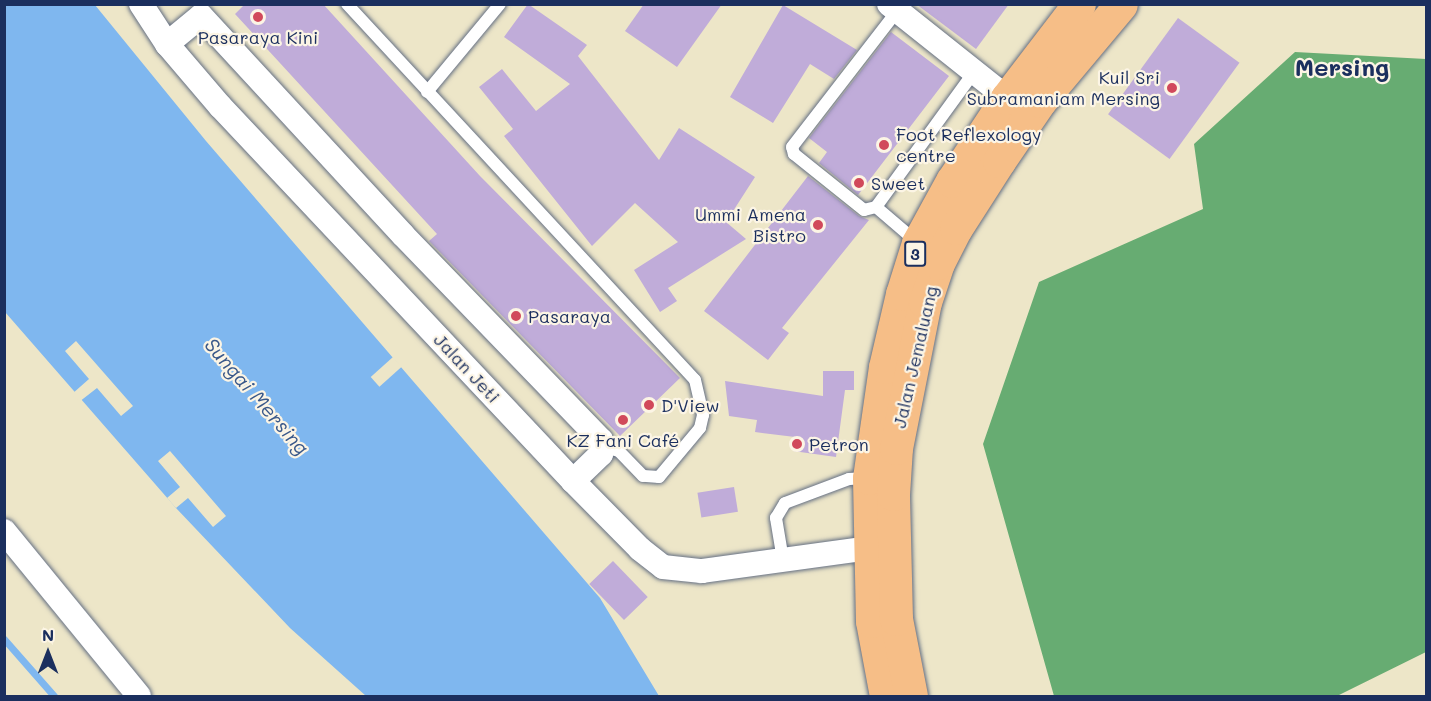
<!DOCTYPE html>
<meta charset="utf-8">
<style>
body{margin:0}
#map{position:relative;width:1431px;height:701px;overflow:hidden;background:#ede6c8;font-family:Mali,sans-serif}
div>[style]{position:absolute}
.forest>*{inset:0;background:#67ac72}
.water>*{inset:0;background:#7fb7ef}
.pier>*{inset:0;background:#ede6c8;transform-origin:0 0}
.stream>*{height:7px;margin:-3.5px;padding:0 3.5px;transform-origin:3.5px;border-radius:3.5px;background:#7fb7ef}
.building>*{inset:0;background:#c0acd9;transform-origin:0 0}
.roads{filter:drop-shadow(0 0 2px #646f83) drop-shadow(0 0 2px #646f83)}
.service>*{height:12px;margin:-6px;padding:0 6px;transform-origin:6px;border-radius:6px;background:#fff}
.minor>*{height:24px;margin:-12px;padding:0 12px;transform-origin:12px;border-radius:12px;background:#fff}
.trunk>*{height:33px;margin:-16.5px;padding:0 16.5px;transform-origin:16.5px;border-radius:16.5px;background:#f6be87}
.dots>*{width:16px;height:16px;translate:-50% -50%;box-sizing:border-box;border:3px solid #fcf5e5;border-radius:50%}
span{translate:-50% -50%;white-space:nowrap;text-align:center;line-height:1.15;-webkit-text-stroke:4.5px #fcf5e5;paint-order:stroke}
.shield-label span{padding:2px 4px;background:#fcf5e5;border:2px solid;border-radius:4px;-webkit-text-stroke-width:0}
.shield-label{font-size:16px;color:#1b2f5e;font-weight:700}
.poi-label{font-size:18px;color:#1b2f5e}
.right{translate:-100% -50%;text-align:right}
.left{translate:0 -50%;text-align:left}
.street-label{font-size:18px;color:#1b2f5e}
.water-label{font-size:20px;color:#39588a;font-style:italic}
.district-label{font-size:24px;color:#1b2f5e;font-weight:700}
.frame{position:absolute;inset:0;border:6px solid #1b2f5e;pointer-events:none}
.north{position:absolute;left:18px;top:623px;width:60px;height:60px;-webkit-text-stroke:4px #fcf5e5;paint-order:stroke;rotate:0deg;font-size:16px;font-weight:700;line-height:24px;text-align:center;color:#1b2f5e}
.north::after{content:'';display:block;margin:auto;width:21px;height:27px;background:#1b2f5e;clip-path:polygon(50% 0,100% 100%,50% 72%,0 100%)}
</style>
<div id="map">
<div class="forest">
<div style="clip-path:polygon(1295px 52px,1426px 59px,1426px 652px,1337px 696px,1054px 696px,983px 444px,1039px 282px,1203px 209px,1194px 144px)"></div>
</div>
<div class="water">
<div style="clip-path:polygon(5px 5px,95px 5px,206px 141px,600px 598px,659px 696px,366px 696px,290px 628px,176px 508px,5px 312px)"></div>
</div>
<div class="pier">
<div style="clip-path:polygon(76px 341px,133px 406px,121px 416px,97px 388px,79px 402px,72px 394px,89px 379px,65px 351px)"></div>
<div style="left:393px;top:357px;width:13px;height:30px;rotate:48deg"></div>
<div style="clip-path:polygon(170px 451px,226px 516px,213px 527px,188px 498px,176px 508px,167px 498px,180px 487px,158px 461px)"></div>
</div>
<div class="stream">
<div style="left:4px;top:639px;width:76px;rotate:48.7deg"></div>
</div>
<div class="building">
<div style="clip-path:polygon(245px 4px,323px 4px,480px 176px,680px 378px,620px 436px,429px 241px,437px 234px,235px 14px)"></div>
<div style="clip-path:polygon(528px 4px,587px 45px,578px 56px,659px 160px,679px 128px,755px 177px,726px 222px,746px 239px,668px 288px,677px 301px,660px 312px,634px 270px,678px 242px,635px 203px,592px 246px,504px 136px,513px 129px,479px 87px,502px 69px,536px 111px,570px 84px,504px 37px)"></div>
<div style="clip-path:polygon(644px 4px,722px 4px,677px 67px,625px 31px)"></div>
<div style="clip-path:polygon(916px 4px,1009px 4px,976px 49px)"></div>
<div style="clip-path:polygon(783px 5px,857px 50px,834px 79px,810px 64px,773px 123px,730px 97px)"></div>
<div style="left:1178px;top:18px;width:76px;height:119px;rotate:36deg"></div>
<div style="clip-path:polygon(891px 32px,949px 76px,858px 195px,819px 163px,827px 152px,809px 138px)"></div>
<div style="clip-path:polygon(808px 176px,859px 216px,869px 220px,782px 328px,789px 333px,768px 360px,704px 311px)"></div>
<div style="clip-path:polygon(823px 371px,854px 371px,854px 390px,845px 390px,836px 457px,793px 451px,795px 437px,755px 432px,757px 420px,729px 416px,725px 381px,823px 396px)"></div>
<div style="left:734px;top:487px;width:25px;height:37px;rotate:81deg"></div>
<div style="left:613px;top:561px;width:50px;height:33px;rotate:46deg"></div>
</div>
<div class="roads">
<div class="service">
<div style="left:347px;top:4px;width:512px;rotate:47.21deg"></div>
<div style="left:695px;top:380px;width:36px;rotate:77deg"></div>
<div style="left:703px;top:415px;width:13px;rotate:103deg"></div>
<div style="left:700px;top:428px;width:64px;rotate:129.9deg"></div>
<div style="left:659px;top:477px;width:16px;rotate:-176deg"></div>
<div style="left:643px;top:476px;width:35px;rotate:-134deg"></div>
<div style="left:619px;top:451px;width:16px;rotate:-166deg"></div>
<div style="left:427px;top:92px;width:114px;rotate:-50.3deg"></div>
<div style="left:876px;top:207px;width:12px;rotate:166deg"></div>
<div style="left:864px;top:210px;width:90px;rotate:-141.3deg"></div>
<div style="left:794px;top:154px;width:7px;rotate:-106deg"></div>
<div style="left:792px;top:147px;width:172px;rotate:-52.3deg"></div>
<div style="left:876px;top:207px;width:167px;rotate:-54deg"></div>
<div style="left:876px;top:207px;width:54px;rotate:40.5deg"></div>
<div style="left:783px;top:560px;width:43px;rotate:-99.5deg"></div>
<div style="left:776px;top:518px;width:17px;rotate:-59deg"></div>
<div style="left:785px;top:503px;width:68px;rotate:-20.6deg"></div>
<div style="left:849px;top:479px;width:17px;rotate:-3deg"></div>
</div>
<div class="minor">
<div style="left:141px;top:4px;width:48px;rotate:57deg"></div>
<div style="left:167px;top:44px;width:82px;rotate:49.5deg"></div>
<div style="left:220px;top:106px;width:515px;rotate:46.73deg"></div>
<div style="left:573px;top:481px;width:95px;rotate:45.4deg"></div>
<div style="left:640px;top:549px;width:29px;rotate:38deg"></div>
<div style="left:663px;top:567px;width:39px;rotate:6deg"></div>
<div style="left:702px;top:571px;width:171px;rotate:-7.8deg"></div>
<div style="left:889px;top:4px;width:151px;rotate:38.5deg"></div>
<div style="left:167px;top:44px;width:44px;rotate:-39.5deg"></div>
<div style="left:201px;top:16px;width:298px;rotate:47.3deg"></div>
<div style="left:403px;top:235px;width:285px;rotate:46deg"></div>
<div style="left:601px;top:440px;width:14px;rotate:90deg"></div>
<div style="left:601px;top:454px;width:39px;rotate:136deg"></div>
<div style="left:4px;top:531px;width:213px;rotate:50.7deg"></div>
</div>
<div class="trunk">
<div style="left:886px;top:696px;width:76px;rotate:-100.6deg"></div>
<div style="left:872px;top:621px;width:143px;rotate:-91.2deg"></div>
<div style="left:869px;top:478px;width:112px;rotate:-81.8deg"></div>
<div style="left:885px;top:367px;width:75px;rotate:-76.9deg"></div>
<div style="left:902px;top:294px;width:53px;rotate:-72.6deg"></div>
<div style="left:918px;top:243px;width:71px;rotate:-61.3deg"></div>
<div style="left:952px;top:181px;width:100px;rotate:-56.5deg"></div>
<div style="left:1007px;top:98px;width:118px;rotate:-52.5deg"></div>
<div style="left:911px;top:696px;width:78px;rotate:-101deg"></div>
<div style="left:896px;top:619px;width:125px;rotate:-91.4deg"></div>
<div style="left:893px;top:494px;width:46px;rotate:-86.3deg"></div>
<div style="left:896px;top:448px;width:149px;rotate:-78.8deg"></div>
<div style="left:925px;top:302px;width:41px;rotate:-71.6deg"></div>
<div style="left:938px;top:263px;width:39px;rotate:-63deg"></div>
<div style="left:956px;top:228px;width:80px;rotate:-57.3deg"></div>
<div style="left:999px;top:161px;width:73px;rotate:-55.7deg"></div>
<div style="left:1040px;top:101px;width:126px;rotate:-50.1deg"></div>
</div>
</div>
<div class="dots">
<div style="left:258px;top:17px;background:#d1495b"></div>
<div style="left:1172px;top:88px;background:#d1495b"></div>
<div style="left:884px;top:145px;background:#d1495b"></div>
<div style="left:859px;top:183px;background:#d1495b"></div>
<div style="left:818px;top:225px;background:#d1495b"></div>
<div style="left:516px;top:316px;background:#d1495b"></div>
<div style="left:649px;top:405px;background:#d1495b"></div>
<div style="left:623px;top:420px;background:#d1495b"></div>
<div style="left:797px;top:444px;background:#d1495b"></div>
</div>
<div class="shield-label">
<span style="left:915px;top:254px">3</span>
</div>
<div class="poi-label">
<span style="left:258px;top:37px">Pasaraya Kini</span>
<span class="right" style="left:1160px;top:88px">Kuil Sri<br>Subramaniam Mersing</span>
<span class="left" style="left:896px;top:145px">Foot Reflexology<br>centre</span>
<span class="left" style="left:871px;top:183px">Sweet</span>
<span class="right" style="left:806px;top:225px">Ummi Amena<br>Bistro</span>
<span class="left" style="left:528px;top:316px">Pasaraya</span>
<span class="left" style="left:661px;top:405px">D'View</span>
<span style="left:623px;top:440px">KZ Fani Café</span>
<span class="left" style="left:809px;top:444px">Petron</span>
</div>
<div class="street-label">
<span style="left:915px;top:357px;rotate:-77deg">Jalan Jemaluang</span>
<span style="left:467px;top:368px;rotate:47deg">Jalan Jeti</span>
</div>
<div class="water-label">
<span style="left:257px;top:396px;rotate:49deg">Sungai Mersing</span>
</div>
<div class="district-label">
<span style="left:1342px;top:67px">Mersing</span>
</div>
<div class="frame"></div>
<div class="north">N</div>
</div>
